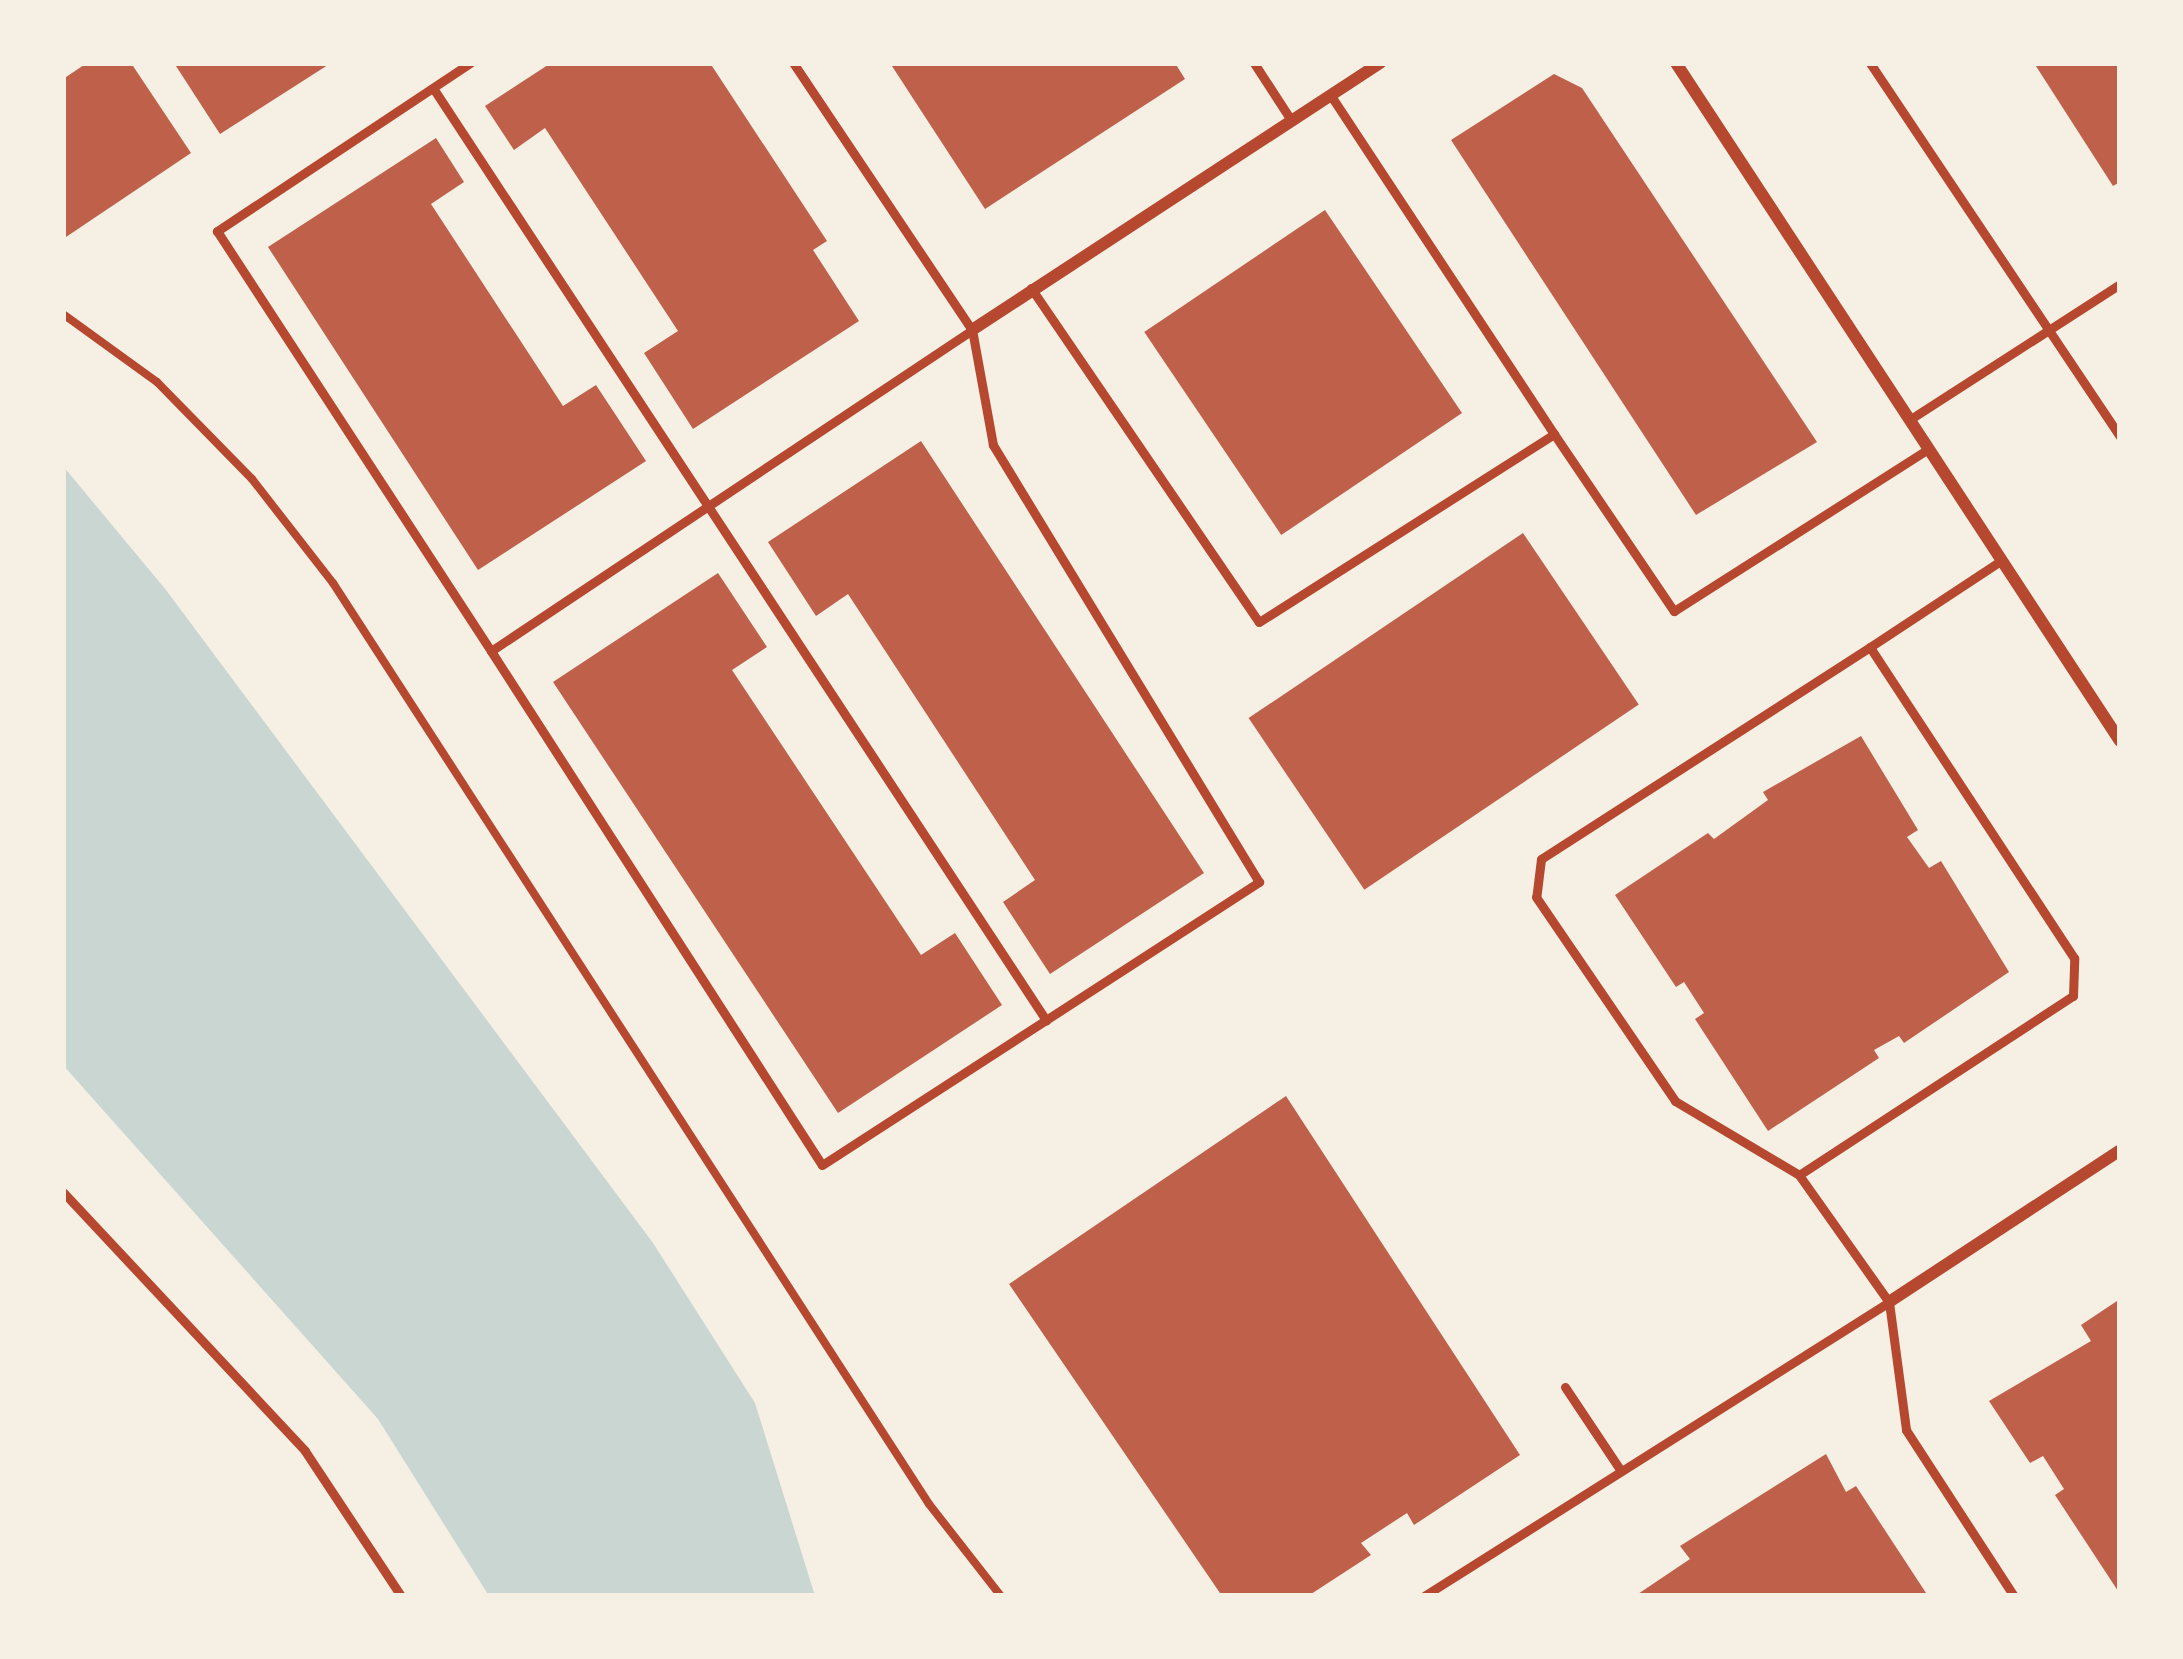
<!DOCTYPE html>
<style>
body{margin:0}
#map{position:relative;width:2183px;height:1659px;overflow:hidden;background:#f6efe4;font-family:"Open Sans",sans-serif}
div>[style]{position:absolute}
.water>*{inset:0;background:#c9d6d2}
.building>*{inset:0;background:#bf614a;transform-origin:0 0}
.path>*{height:8px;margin:-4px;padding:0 4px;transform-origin:4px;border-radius:4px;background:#b5482f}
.service>*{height:9px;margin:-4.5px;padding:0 4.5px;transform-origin:4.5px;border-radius:4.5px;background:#b5482f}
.minor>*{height:12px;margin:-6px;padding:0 6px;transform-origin:6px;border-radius:6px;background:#b5482f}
span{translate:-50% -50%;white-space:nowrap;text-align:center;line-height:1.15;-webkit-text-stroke:12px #f6efe4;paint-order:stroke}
.frame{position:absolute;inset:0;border:66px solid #f6efe4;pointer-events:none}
</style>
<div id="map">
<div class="water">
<div style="clip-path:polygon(63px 466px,166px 590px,653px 1243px,755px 1403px,815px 1596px,489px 1596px,378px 1419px,63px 1065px)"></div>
</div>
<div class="building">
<div style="clip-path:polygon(87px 63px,131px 63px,191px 153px,63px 239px,63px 79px)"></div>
<div style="clip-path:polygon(174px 63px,331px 63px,220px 134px)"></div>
<div style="clip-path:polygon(551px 63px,710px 63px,827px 241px,813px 250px,859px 321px,693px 429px,644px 353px,678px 331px,545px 128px,514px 150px,485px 106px)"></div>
<div style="clip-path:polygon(890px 63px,1175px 63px,1185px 79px,985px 209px)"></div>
<div style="clip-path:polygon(2034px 63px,2120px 63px,2120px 182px,2113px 186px)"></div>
<div style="clip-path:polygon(1554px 74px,1582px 88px,1817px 442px,1696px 515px,1451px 140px)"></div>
<div style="clip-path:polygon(436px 138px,464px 182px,431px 204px,563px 406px,596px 385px,646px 461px,478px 570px,268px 247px)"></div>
<div style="left:1325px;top:210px;width:245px;height:218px;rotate:56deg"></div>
<div style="clip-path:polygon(921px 441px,1204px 873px,1050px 974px,1003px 902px,1035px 880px,848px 594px,816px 616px,768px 542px)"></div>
<div style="left:1523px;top:533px;width:207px;height:331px;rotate:56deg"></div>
<div style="clip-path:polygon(718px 573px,767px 647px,732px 670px,921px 955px,955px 933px,1002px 1005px,838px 1113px,553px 682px)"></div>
<div style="clip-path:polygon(1861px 736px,1918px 830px,1907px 837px,1929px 868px,1941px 861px,2009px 972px,1904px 1043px,1899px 1036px,1874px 1050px,1879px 1058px,1768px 1131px,1695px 1019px,1704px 1013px,1684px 982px,1676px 987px,1615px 895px,1708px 833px,1714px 839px,1768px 800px,1763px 792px)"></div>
<div style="clip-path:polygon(1286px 1096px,1520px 1455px,1414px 1525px,1407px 1513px,1361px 1543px,1371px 1555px,1308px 1596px,1222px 1596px,1009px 1284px)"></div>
<div style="clip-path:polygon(2120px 1299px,2120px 1594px,2055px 1495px,2064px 1489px,2043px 1456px,2030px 1463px,1989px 1401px,2091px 1341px,2081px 1325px)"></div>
<div style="clip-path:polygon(1826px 1454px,1846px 1492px,1856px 1486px,1928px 1596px,1635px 1596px,1690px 1559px,1680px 1546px)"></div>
</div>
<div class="path">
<div style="left:63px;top:314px;width:116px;rotate:35.9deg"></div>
<div style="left:157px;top:382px;width:136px;rotate:45.6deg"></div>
<div style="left:252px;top:479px;width:132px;rotate:52.1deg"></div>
<div style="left:333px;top:583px;width:1097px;rotate:57.09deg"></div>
<div style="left:929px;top:1504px;width:117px;rotate:52deg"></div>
</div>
<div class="service">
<div style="left:470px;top:63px;width:304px;rotate:146.4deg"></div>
<div style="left:217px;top:231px;width:501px;rotate:56.88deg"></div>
<div style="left:491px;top:651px;width:578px;rotate:-33.72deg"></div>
<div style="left:1254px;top:63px;width:68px;rotate:57deg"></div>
<div style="left:1870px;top:63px;width:450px;rotate:56.2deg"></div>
<div style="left:433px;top:88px;width:1116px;rotate:56.67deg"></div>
<div style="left:1031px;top:288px;width:404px;rotate:55.7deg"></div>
<div style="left:1259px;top:622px;width:350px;rotate:-32.5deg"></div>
<div style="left:1554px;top:434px;width:407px;rotate:-123.4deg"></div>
<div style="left:1909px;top:420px;width:251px;rotate:-32.8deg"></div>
<div style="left:1554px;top:434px;width:214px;rotate:55.9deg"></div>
<div style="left:1674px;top:611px;width:300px;rotate:-32.5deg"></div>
<div style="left:1870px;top:647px;width:158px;rotate:-33.4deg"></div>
<div style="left:491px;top:651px;width:611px;rotate:57.22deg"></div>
<div style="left:822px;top:1165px;width:521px;rotate:-32.93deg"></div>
<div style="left:1259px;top:882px;width:512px;rotate:-121.33deg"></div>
<div style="left:993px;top:445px;width:117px;rotate:-100.3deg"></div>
<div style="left:972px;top:330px;width:321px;rotate:-123.8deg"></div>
<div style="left:1799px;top:1175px;width:327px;rotate:-33.2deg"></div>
<div style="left:2073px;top:996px;width:38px;rotate:-88deg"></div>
<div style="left:2074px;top:958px;width:372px;rotate:-123.3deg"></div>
<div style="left:1870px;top:647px;width:391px;rotate:147.2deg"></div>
<div style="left:1541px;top:859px;width:38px;rotate:97deg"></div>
<div style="left:1536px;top:897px;width:247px;rotate:55.7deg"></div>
<div style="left:1675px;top:1101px;width:144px;rotate:30.8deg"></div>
<div style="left:1799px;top:1175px;width:156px;rotate:54.7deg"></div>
<div style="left:1889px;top:1302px;width:129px;rotate:82.4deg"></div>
<div style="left:1906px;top:1430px;width:198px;rotate:57deg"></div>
<div style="left:63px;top:1192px;width:354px;rotate:46.9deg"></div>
<div style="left:305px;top:1451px;width:174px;rotate:56.5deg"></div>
<div style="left:1565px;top:1387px;width:101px;rotate:56.3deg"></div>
<div style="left:1424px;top:1596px;width:550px;rotate:-32.3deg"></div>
</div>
<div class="minor">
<div style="left:1676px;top:63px;width:810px;rotate:56.78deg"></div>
<div style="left:972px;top:330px;width:488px;rotate:-33.2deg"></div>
<div style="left:1889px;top:1302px;width:277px;rotate:-33.3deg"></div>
</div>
<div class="frame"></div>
</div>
